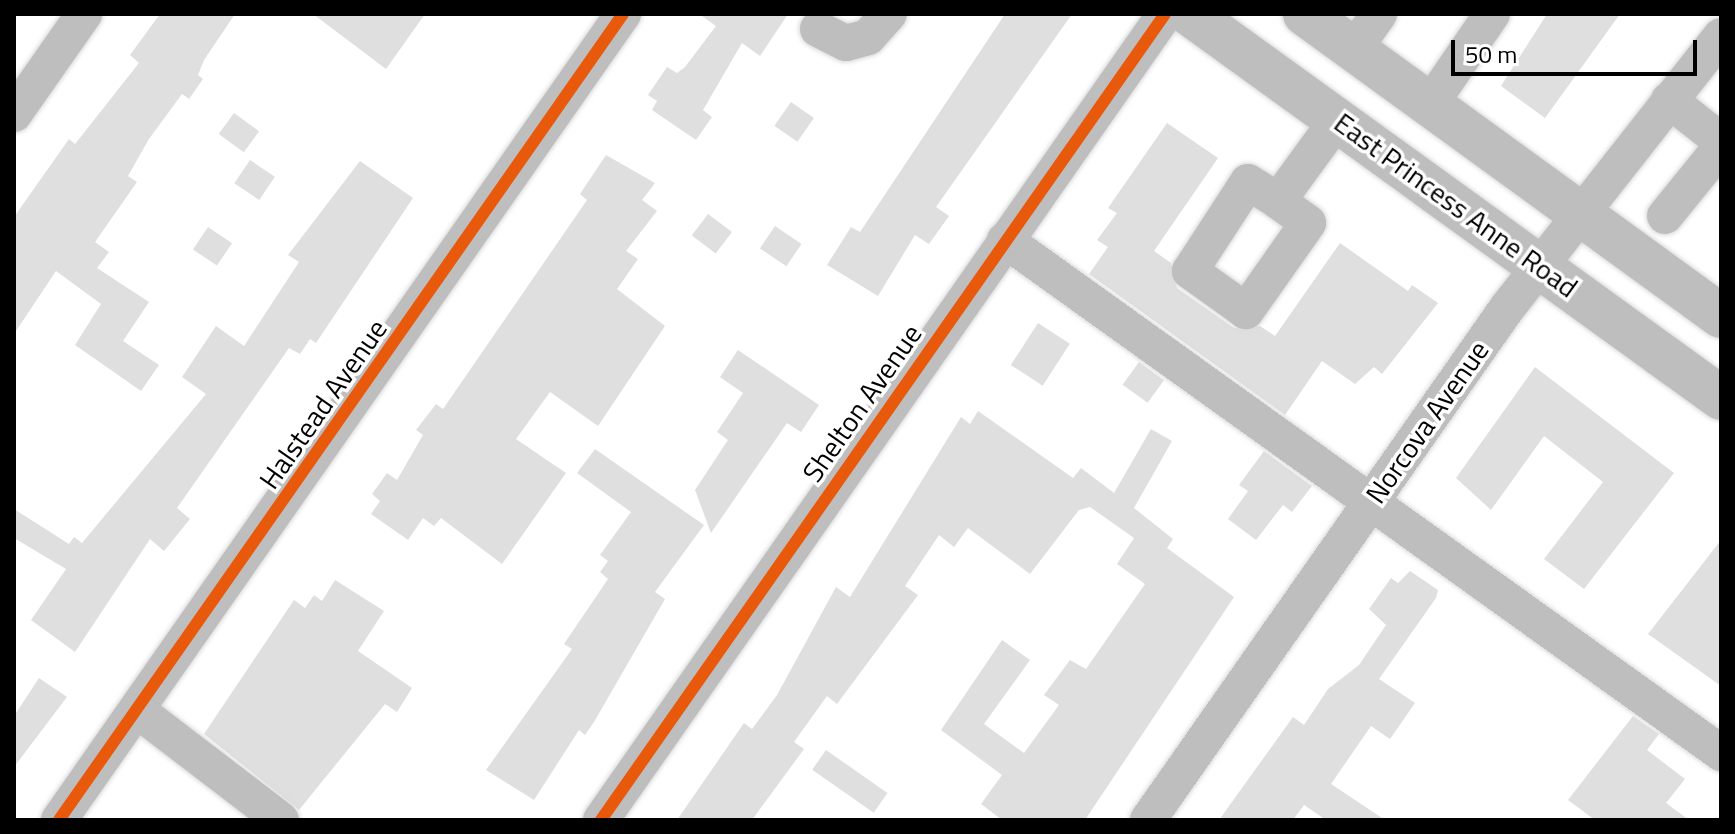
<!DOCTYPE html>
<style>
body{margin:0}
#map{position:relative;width:1735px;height:834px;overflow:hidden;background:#fff;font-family:"Titillium Web",sans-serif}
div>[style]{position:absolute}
.building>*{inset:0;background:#dfdfdf;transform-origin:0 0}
.roads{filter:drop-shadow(0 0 2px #dbdbdb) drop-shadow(0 0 2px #dbdbdb)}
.minor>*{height:36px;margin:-18px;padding:0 18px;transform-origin:18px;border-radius:18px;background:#bebebe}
.major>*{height:44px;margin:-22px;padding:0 22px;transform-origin:22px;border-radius:22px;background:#bebebe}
.cycleway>*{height:12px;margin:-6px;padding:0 6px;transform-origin:6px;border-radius:6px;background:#e8590c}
span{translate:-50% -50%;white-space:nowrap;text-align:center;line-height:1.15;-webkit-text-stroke:7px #fff;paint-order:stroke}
.street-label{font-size:28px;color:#000}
.frame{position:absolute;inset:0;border:16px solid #000;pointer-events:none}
.scale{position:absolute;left:1451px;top:40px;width:246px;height:36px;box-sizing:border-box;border:4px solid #000;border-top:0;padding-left:10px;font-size:24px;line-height:28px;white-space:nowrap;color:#000;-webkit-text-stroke:6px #fff;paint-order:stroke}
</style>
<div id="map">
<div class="building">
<div style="clip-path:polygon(160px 14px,235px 14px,204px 60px,198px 75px,203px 79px,189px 99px,182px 94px,149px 139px,128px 176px,137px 182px,95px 242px,109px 252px,97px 268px,149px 302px,123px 341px,159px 365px,141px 391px,75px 345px,101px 304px,56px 271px,14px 334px,14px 217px,69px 139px,75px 144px,139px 63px,130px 55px)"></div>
<div style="clip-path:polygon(313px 14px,425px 14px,386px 69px)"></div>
<div style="clip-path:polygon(699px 14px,788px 14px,760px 56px,742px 43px,703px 110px,712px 117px,696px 140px,652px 110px,657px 101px,648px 95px,667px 67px,677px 73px,685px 67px,716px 26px)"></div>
<div style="clip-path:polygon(1005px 14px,1072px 14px,936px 207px,949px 216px,929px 244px,915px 235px,878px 296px,827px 265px,851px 227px,860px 232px)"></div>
<div style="clip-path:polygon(1547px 14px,1620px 14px,1545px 118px,1501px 86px)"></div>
<div style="left:791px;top:102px;width:28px;height:29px;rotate:35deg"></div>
<div style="left:234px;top:113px;width:31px;height:26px;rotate:36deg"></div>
<div style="clip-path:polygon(1167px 123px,1218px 158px,1154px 251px,1171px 263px,1177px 288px,1234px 328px,1260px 326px,1275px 336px,1340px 243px,1408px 291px,1412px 285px,1438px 303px,1382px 374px,1374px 367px,1355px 384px,1322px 361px,1285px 415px,1089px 274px,1108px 247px,1097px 240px,1117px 213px,1108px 208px)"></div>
<div style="clip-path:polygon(606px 155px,655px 183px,642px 200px,657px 211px,626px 251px,638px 259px,617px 289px,665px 326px,598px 426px,550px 392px,516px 439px,566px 473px,502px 564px,441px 518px,434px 526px,423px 518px,408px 540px,371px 514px,380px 501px,372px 494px,387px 473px,397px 480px,423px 435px,416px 430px,436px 404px,443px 409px,587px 200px,580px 194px)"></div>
<div style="left:250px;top:160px;width:30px;height:28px;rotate:34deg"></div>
<div style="clip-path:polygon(360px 161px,413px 198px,316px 343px,310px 339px,300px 354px,289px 348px,177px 508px,190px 519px,164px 551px,150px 539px,75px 652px,31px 620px,66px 569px,14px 538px,14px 509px,69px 544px,74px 537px,82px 543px,206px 394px,182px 377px,216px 326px,244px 346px,299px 262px,288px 255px)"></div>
<div style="left:708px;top:214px;width:30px;height:27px;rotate:37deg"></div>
<div style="left:775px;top:226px;width:32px;height:27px;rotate:34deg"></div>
<div style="left:208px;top:227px;width:29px;height:27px;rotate:34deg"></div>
<div style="left:1038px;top:323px;width:38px;height:50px;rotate:33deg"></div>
<div style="clip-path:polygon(738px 350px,819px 405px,801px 432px,787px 423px,711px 533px,695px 490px,728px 440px,717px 432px,743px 393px,720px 377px)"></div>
<div style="left:1139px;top:362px;width:31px;height:28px;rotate:36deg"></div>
<div style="clip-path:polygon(1535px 367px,1674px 473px,1584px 589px,1544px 559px,1603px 482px,1544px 436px,1491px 510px,1456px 478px)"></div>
<div style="clip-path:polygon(978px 411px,1073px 478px,1081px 468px,1114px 493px,1151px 429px,1172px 441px,1134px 508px,1173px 539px,1167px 548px,1234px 597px,1085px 820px,1002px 820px,981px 804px,1002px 775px,941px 730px,1002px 640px,1030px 660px,984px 724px,1024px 753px,1059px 705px,1044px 695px,1070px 660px,1086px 669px,1145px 584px,1117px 564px,1134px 538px,1090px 507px,1079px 510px,1030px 574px,968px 528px,954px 547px,939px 535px,905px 586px,918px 595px,837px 704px,827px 696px,794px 742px,804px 749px,752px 820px,677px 820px,744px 723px,752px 729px,777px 695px,836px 587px,850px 597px,961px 417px,970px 424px)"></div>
<div style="clip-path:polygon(595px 449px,704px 525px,655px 592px,665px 599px,594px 722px,585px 735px,579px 730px,534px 800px,486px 770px,572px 649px,564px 644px,608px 579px,600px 572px,608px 561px,600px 555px,631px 512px,577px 473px)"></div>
<div style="clip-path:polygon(1264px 451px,1312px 486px,1292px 512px,1283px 505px,1256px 540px,1228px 519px,1248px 491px,1239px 485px)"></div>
<div style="clip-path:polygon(1721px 540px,1721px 686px,1648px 634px)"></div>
<div style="clip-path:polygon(1410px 571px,1438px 590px,1436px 598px,1379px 679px,1415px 703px,1390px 739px,1371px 726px,1331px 784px,1385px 820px,1326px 820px,1304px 805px,1293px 820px,1219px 820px,1293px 717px,1304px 725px,1328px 689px,1359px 665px,1386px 625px,1369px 609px,1391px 578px,1398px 583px)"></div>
<div style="clip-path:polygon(335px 580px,384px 611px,358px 651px,412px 688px,397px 712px,385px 704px,299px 810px,204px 734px,294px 600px,305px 608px,314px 595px,322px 601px)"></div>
<div style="clip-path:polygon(39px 678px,67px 697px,14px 767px,14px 716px)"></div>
<div style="clip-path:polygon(1633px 716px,1659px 734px,1647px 750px,1685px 779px,1666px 803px,1689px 820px,1595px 820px,1568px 800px)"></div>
<div style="left:826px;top:750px;width:75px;height:24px;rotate:35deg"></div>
</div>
<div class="roads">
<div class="minor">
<div style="left:818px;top:29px;width:31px;rotate:27deg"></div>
<div style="left:846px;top:43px;width:23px;rotate:-15deg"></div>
<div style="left:868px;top:37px;width:31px;rotate:-48deg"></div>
<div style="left:1354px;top:49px;width:43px;rotate:-54.5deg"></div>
<div style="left:1669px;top:100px;width:66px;rotate:38.3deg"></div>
<div style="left:1431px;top:103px;width:108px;rotate:-55.6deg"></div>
<div style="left:14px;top:114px;width:122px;rotate:-55deg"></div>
<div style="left:1278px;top:201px;width:37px;rotate:36deg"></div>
<div style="left:1308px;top:223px;width:108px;rotate:125.2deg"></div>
<div style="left:1246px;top:311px;width:69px;rotate:-144.5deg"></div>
<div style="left:1190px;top:271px;width:106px;rotate:-56.9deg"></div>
<div style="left:1248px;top:182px;width:36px;rotate:32deg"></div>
<div style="left:1278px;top:201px;width:100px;rotate:-53.9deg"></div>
<div style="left:1665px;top:216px;width:89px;rotate:-50.9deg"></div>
<div style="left:1005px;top:240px;width:881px;rotate:35.62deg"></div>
<div style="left:137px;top:710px;width:181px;rotate:37.4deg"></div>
<div style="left:59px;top:820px;width:984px;rotate:-55.02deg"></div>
<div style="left:601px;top:820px;width:984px;rotate:-55.02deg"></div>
<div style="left:1148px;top:820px;width:625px;rotate:-54.96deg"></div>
<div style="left:1507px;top:308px;width:346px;rotate:-51.8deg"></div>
</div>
<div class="major">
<div style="left:1190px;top:14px;width:655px;rotate:35.87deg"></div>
<div style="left:1305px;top:14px;width:514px;rotate:35.98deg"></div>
</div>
</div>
<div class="cycleway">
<div style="left:59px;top:820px;width:984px;rotate:-55.02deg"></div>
<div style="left:601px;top:820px;width:984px;rotate:-55.02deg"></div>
</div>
<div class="street-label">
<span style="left:1456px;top:205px;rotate:36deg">East Princess Anne Road</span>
<span style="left:862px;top:403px;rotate:-55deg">Shelton Avenue</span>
<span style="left:323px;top:404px;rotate:-55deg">Halstead Avenue</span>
<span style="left:1427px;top:422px;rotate:-55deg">Norcova Avenue</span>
</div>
<div class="frame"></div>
<div class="scale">50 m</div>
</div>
